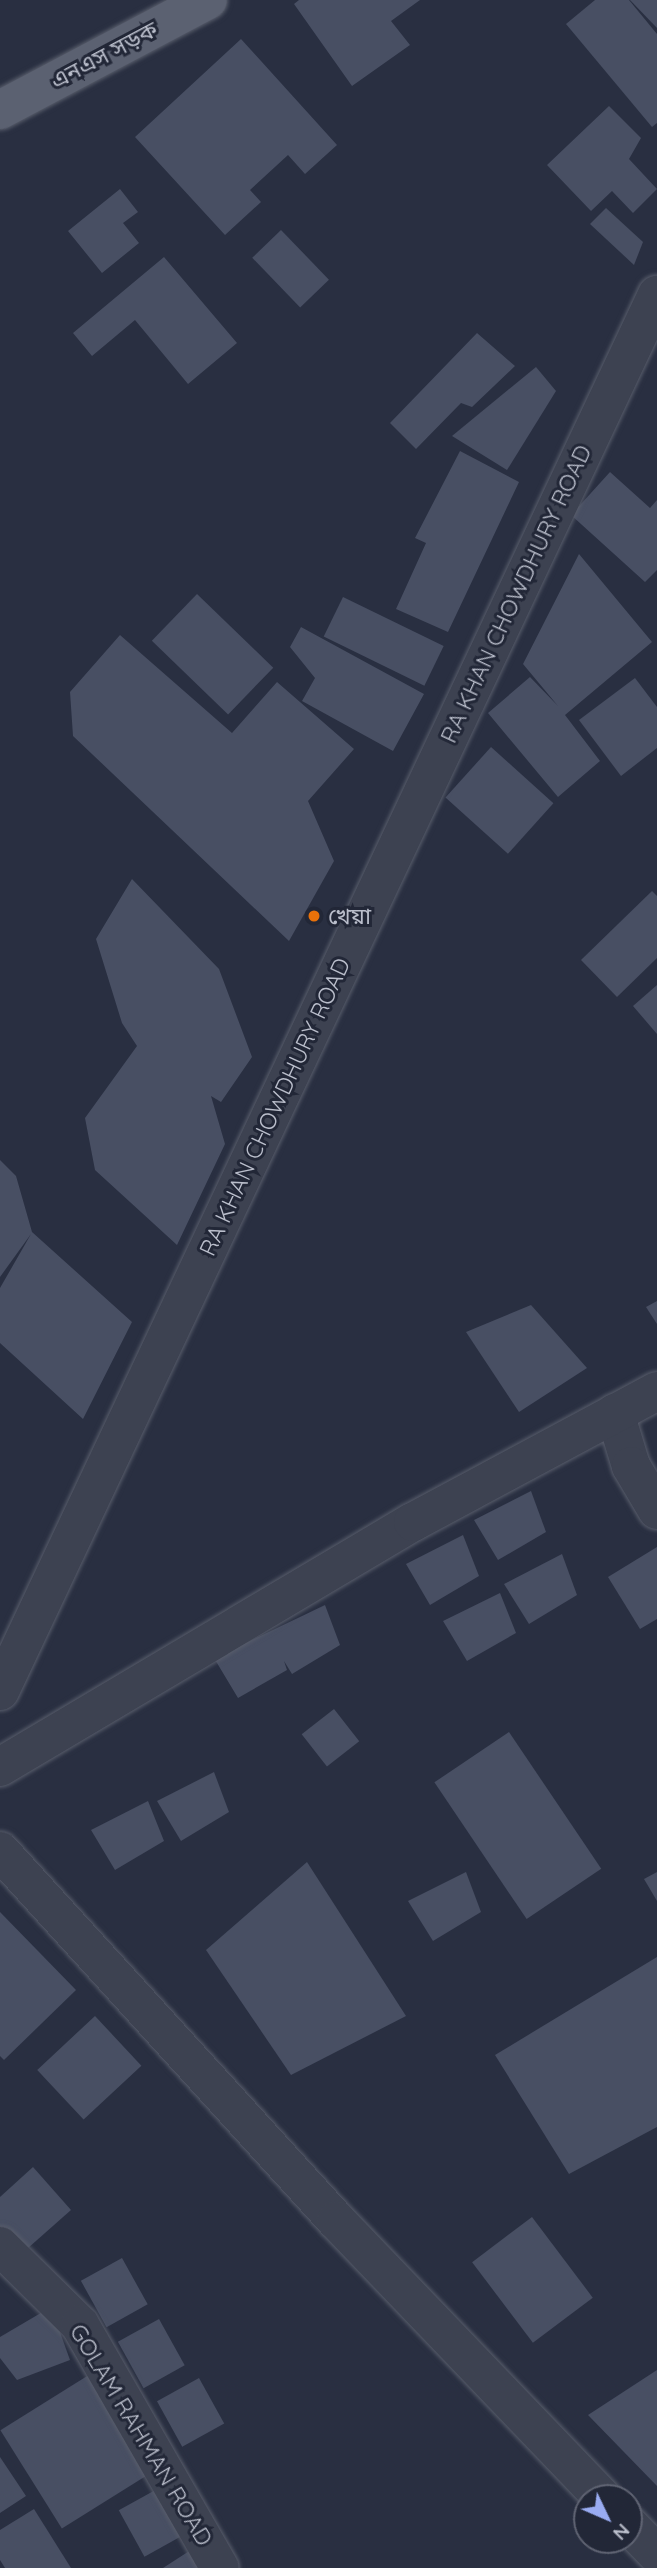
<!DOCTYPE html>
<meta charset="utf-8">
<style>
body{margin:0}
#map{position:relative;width:657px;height:2568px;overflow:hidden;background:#292f41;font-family:Quicksand,"Noto Sans Bengali",sans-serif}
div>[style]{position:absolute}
.building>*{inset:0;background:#484f63;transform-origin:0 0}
.roads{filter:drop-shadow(0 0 2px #585d6b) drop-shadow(0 0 2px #585d6b)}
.minor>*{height:38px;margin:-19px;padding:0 19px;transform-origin:19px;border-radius:19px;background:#3d4251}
.major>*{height:38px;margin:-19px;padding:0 19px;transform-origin:19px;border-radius:19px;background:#5b6171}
.dots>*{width:19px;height:19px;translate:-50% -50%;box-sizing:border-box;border:4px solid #222737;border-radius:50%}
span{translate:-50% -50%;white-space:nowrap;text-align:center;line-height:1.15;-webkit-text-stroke:6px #222737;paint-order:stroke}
.street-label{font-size:23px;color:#babecb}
.poi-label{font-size:23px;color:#babecb}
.left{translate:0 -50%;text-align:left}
.north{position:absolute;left:573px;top:2484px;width:70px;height:70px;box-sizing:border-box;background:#222737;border:2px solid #5f6372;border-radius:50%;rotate:134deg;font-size:19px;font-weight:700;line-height:28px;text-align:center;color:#babecb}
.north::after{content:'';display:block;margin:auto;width:24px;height:32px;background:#99abf1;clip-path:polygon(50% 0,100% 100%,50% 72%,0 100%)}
</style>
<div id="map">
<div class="building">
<div style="clip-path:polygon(299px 0,420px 0,391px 21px,410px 45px,352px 86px,294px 4px)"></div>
<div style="clip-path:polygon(595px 0,629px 0,657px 34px,657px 123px,652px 127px,566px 24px)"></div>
<div style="clip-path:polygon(630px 0,657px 0,657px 28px)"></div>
<div style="clip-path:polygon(241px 39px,337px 145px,305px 174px,288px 155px,250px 190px,261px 202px,225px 235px,135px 137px)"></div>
<div style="clip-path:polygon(609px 106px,641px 138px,629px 159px,657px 189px,633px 213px,612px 191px,591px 211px,547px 165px)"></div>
<div style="clip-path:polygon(120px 189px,138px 212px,123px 223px,139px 243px,102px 273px,68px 231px)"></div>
<div style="clip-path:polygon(606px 208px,643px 242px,634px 265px,590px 224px)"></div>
<div style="left:281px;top:230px;width:69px;height:40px;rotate:46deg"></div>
<div style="clip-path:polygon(164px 257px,237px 343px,188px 384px,135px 320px,92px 356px,73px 333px)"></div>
<div style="clip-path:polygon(477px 333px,515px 366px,472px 407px,461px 403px,416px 449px,390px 423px)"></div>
<div style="clip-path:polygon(536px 367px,556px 391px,507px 470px,452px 436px)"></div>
<div style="clip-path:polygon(460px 451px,519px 482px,448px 632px,396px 609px,426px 543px,415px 538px)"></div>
<div style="clip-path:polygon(610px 472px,650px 508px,657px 500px,657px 570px,645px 582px,571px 515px)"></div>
<div style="clip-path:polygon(579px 554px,652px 642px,565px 715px,600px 761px,558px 797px,488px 713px,530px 677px,558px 706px,523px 664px)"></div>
<div style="left:197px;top:594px;width:106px;height:65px;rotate:44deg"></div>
<div style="left:343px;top:597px;width:112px;height:44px;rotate:26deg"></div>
<div style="clip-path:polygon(301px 627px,424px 694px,393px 751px,302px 701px,315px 678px,290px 647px)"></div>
<div style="clip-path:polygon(120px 635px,232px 733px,277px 682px,354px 749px,308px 801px,334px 861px,289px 941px,73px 736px,70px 692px)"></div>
<div style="clip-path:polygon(635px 678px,657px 707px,657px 748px,621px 776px,579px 720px)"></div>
<div style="left:491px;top:747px;width:84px;height:68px;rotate:42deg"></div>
<div style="clip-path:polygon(132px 879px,219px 969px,252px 1057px,221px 1102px,211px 1096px,225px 1144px,177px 1245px,95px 1170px,85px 1118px,137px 1046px,122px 1023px,96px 939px)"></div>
<div style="clip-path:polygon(652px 891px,657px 896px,657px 958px,617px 997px,581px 960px)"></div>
<div style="clip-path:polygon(657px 985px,657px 1034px,633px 1006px)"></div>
<div style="clip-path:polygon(0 1160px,16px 1176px,32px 1232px,132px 1322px,83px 1419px,0 1343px,0 1288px,31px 1234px,0 1277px)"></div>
<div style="clip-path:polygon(657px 1301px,657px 1324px,646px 1307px)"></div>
<div style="clip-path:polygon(531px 1305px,587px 1368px,519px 1412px,466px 1332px)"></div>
<div style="clip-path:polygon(531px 1491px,546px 1532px,498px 1560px,474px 1520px)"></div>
<div style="clip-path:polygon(463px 1535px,479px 1576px,430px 1605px,406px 1564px)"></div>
<div style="clip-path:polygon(657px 1547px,657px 1619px,640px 1629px,608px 1577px)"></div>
<div style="clip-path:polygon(562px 1554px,577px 1595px,529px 1624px,504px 1584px)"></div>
<div style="clip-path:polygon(500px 1593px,516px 1633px,467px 1661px,443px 1621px)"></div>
<div style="clip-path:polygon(325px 1605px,340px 1645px,292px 1674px,284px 1661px,287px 1670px,238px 1698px,214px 1658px)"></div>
<div style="left:334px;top:1709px;width:41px;height:41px;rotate:52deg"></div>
<div style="left:509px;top:1732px;width:165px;height:90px;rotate:56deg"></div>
<div style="clip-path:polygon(214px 1772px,229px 1812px,181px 1841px,157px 1801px)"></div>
<div style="clip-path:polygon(148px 1801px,164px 1841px,115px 1870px,91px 1830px)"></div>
<div style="clip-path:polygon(307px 1862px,406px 2016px,291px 2075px,206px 1950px)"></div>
<div style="clip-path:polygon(466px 1872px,481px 1912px,433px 1941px,408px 1901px)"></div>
<div style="clip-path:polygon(657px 1872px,657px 1901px,644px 1879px)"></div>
<div style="clip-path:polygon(0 1912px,76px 1990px,4px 2060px,0 2056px)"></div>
<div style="clip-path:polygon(657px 1957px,657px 2127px,569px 2174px,495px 2055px)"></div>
<div style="left:95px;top:2016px;width:68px;height:79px;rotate:47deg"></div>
<div style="clip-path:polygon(33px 2167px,71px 2210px,19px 2256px,0 2233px,0 2197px)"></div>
<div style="left:532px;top:2217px;width:101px;height:75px;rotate:53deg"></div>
<div style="left:122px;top:2258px;width:53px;height:47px;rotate:61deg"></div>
<div style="clip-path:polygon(51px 2307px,70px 2360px,17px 2380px,0 2358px,0 2337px)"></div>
<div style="left:159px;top:2319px;width:53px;height:47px;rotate:61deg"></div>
<div style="clip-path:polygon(657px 2370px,657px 2486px,588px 2415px)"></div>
<div style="left:92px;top:2373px;width:116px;height:108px;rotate:58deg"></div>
<div style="left:199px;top:2378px;width:52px;height:48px;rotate:61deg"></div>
<div style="clip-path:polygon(0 2457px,26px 2496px,0 2513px)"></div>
<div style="left:159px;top:2488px;width:53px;height:46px;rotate:61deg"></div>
<div style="clip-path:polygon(34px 2509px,71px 2568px,5px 2568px,0 2560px,0 2530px)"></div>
<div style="clip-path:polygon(197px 2546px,211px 2568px,163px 2568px)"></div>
</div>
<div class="roads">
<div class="minor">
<div style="left:615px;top:1413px;width:55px;rotate:73.2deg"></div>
<div style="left:631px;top:1466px;width:51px;rotate:59.4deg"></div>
<div style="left:0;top:1691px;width:1543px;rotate:-64.8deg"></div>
<div style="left:0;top:1767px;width:480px;rotate:-30.7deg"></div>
<div style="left:413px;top:1522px;width:277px;rotate:-28.2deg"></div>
<div style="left:0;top:1851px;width:499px;rotate:47.7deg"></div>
<div style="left:336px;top:2220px;width:385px;rotate:46.2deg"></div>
<div style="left:0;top:2246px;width:112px;rotate:44.6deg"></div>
<div style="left:80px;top:2325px;width:280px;rotate:60.1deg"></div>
<div style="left:629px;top:2525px;width:40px;rotate:46deg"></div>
</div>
<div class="major">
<div style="left:0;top:110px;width:235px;rotate:-27.9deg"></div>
</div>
</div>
<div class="dots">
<div style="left:314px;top:916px;background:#e8710a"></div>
</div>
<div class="street-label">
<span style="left:104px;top:55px;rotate:-28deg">এনএস সড়ক</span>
<span style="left:516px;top:594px;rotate:-65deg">RA KHAN CHOWDHURY ROAD</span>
<span style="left:275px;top:1107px;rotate:-65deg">RA KHAN CHOWDHURY ROAD</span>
<span style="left:141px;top:2435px;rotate:59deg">GOLAM RAHMAN ROAD</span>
</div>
<div class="poi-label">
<span class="left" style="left:328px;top:916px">খেয়া</span>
</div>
<div class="north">N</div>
</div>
